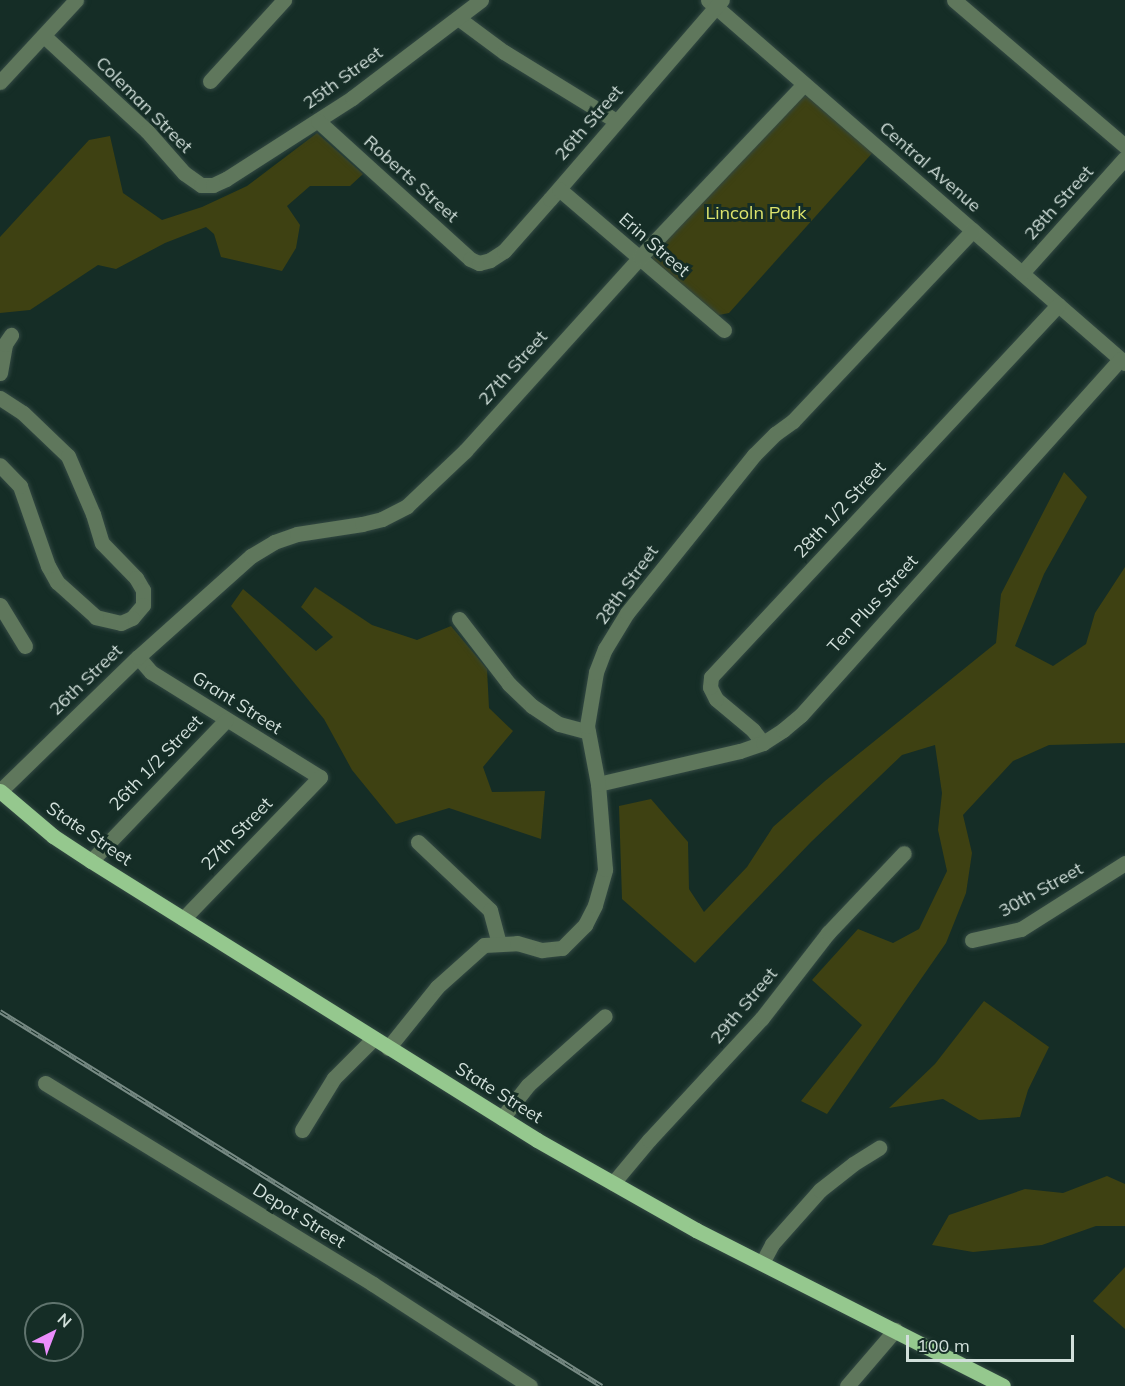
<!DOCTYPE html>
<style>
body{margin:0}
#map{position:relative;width:1125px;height:1386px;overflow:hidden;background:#152d26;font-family:Mulish,sans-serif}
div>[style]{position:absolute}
.green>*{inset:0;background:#3e4112}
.roads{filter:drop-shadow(0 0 2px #334943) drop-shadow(0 0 2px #334943)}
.minor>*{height:15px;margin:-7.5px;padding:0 7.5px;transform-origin:7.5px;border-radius:7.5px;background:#5f775c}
.major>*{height:15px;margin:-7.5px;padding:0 7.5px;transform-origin:7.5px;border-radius:7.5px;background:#95c88e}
.rail>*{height:5px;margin-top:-2.5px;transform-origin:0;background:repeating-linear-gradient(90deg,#152d26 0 9px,#778a84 0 18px);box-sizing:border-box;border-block:2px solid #778a84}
span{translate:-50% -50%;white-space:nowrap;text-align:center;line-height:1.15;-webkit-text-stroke:6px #152d26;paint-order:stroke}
.street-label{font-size:18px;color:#d1dfda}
.park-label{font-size:18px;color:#dce36c}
.north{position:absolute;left:24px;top:1302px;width:60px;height:60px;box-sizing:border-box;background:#152d26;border:2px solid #60746e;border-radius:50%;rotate:42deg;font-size:16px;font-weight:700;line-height:24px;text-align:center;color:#d1dfda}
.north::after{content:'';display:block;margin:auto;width:21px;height:27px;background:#eb8dfc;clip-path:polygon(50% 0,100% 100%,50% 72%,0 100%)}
.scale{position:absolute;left:906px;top:1335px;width:168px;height:27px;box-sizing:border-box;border:3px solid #d1dfda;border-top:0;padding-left:8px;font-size:18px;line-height:21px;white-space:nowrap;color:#d1dfda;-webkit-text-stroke:4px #152d26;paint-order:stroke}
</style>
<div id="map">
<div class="green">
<div style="clip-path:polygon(810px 93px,875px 150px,729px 313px,714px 316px,653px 264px,652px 255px,799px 95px)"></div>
<div style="clip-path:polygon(317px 133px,363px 174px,350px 186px,310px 186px,287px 206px,300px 225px,296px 248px,282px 271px,221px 257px,214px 234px,206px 227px,165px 243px,116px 269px,98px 265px,30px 310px,0 313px,0 237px,89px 140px,110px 136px,123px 193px,162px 220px,202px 207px,247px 186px)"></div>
<div style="clip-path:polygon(1064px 472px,1087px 497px,1044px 574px,1015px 646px,1053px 666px,1086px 644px,1095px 613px,1125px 567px,1125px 743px,1049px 745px,1013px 761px,963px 815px,972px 853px,966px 893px,946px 943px,827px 1114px,801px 1101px,862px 1025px,812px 980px,858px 929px,893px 943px,919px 929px,947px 871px,938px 830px,942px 793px,935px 745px,902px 755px,811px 842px,695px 963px,622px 899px,619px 806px,651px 799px,688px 842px,689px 889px,704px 912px,747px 867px,773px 827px,825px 781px,996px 643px,1001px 594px)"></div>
<div style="clip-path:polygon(315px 587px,372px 625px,417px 640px,451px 626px,487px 669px,489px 708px,513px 731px,483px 767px,492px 792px,545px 791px,541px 839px,449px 808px,396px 824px,352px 770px,324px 719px,231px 606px,243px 589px,316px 651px,333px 637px,301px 607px)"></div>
<div style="clip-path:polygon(984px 1001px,1049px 1047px,1028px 1090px,1020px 1117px,979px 1120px,943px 1099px,889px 1108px,935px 1064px)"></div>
<div style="clip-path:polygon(1107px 1176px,1125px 1184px,1125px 1226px,1096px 1226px,1042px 1245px,973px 1252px,932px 1245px,949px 1215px,1025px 1189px,1063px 1193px)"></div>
<div style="clip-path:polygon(1125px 1267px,1125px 1329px,1093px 1301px)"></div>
</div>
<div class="roads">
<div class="minor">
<div style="left:708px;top:0;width:553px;rotate:41.04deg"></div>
<div style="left:954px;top:0;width:225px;rotate:40.5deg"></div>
<div style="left:458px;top:18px;width:57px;rotate:36.5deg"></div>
<div style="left:504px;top:52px;width:132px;rotate:31.6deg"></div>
<div style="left:44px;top:36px;width:140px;rotate:42.7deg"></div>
<div style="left:147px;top:131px;width:56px;rotate:48.6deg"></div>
<div style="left:184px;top:173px;width:21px;rotate:35deg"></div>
<div style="left:201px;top:185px;width:12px"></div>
<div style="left:213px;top:185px;width:14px;rotate:-25deg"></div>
<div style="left:226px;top:179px;width:150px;rotate:-32.7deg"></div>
<div style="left:352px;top:98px;width:162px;rotate:-37.2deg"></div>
<div style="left:210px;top:81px;width:110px;rotate:-47.6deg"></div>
<div style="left:0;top:82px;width:112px;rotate:-47.2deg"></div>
<div style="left:318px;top:121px;width:205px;rotate:42.2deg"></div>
<div style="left:470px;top:259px;width:10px;rotate:24deg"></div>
<div style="left:479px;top:263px;width:11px;rotate:-15deg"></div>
<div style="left:490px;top:260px;width:17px;rotate:-33deg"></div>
<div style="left:504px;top:251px;width:69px;rotate:-48.5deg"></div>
<div style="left:550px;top:199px;width:263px;rotate:-49.2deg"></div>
<div style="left:559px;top:189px;width:217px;rotate:40.5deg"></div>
<div style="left:1022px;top:273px;width:154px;rotate:-48.2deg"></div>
<div style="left:0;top:373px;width:29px;rotate:-80deg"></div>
<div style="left:5px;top:344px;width:11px;rotate:-56deg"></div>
<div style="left:0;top:398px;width:27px;rotate:33deg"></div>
<div style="left:23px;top:413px;width:62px;rotate:43.7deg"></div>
<div style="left:68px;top:456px;width:63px;rotate:66.7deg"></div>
<div style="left:93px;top:514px;width:30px;rotate:73deg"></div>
<div style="left:102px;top:543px;width:49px;rotate:45.8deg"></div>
<div style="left:136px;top:578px;width:14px;rotate:60deg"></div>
<div style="left:143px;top:590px;width:15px;rotate:90deg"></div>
<div style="left:143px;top:605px;width:17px;rotate:130deg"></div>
<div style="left:132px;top:618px;width:12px;rotate:156deg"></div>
<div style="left:121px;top:623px;width:26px;rotate:-167deg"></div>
<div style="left:96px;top:617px;width:52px;rotate:-138.1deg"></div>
<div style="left:57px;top:582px;width:18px;rotate:-119deg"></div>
<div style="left:48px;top:566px;width:85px;rotate:-109.3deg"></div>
<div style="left:20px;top:486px;width:29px;rotate:-134deg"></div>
<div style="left:0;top:605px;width:48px;rotate:58.6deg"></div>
<div style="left:459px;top:619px;width:82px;rotate:52.4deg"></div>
<div style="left:509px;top:684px;width:32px;rotate:44deg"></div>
<div style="left:532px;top:706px;width:32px;rotate:34deg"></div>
<div style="left:559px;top:724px;width:30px;rotate:15deg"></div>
<div style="left:138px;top:657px;width:20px;rotate:49deg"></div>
<div style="left:151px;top:672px;width:199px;rotate:31.9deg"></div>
<div style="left:320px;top:777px;width:197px;rotate:134deg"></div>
<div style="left:763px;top:743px;width:16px;rotate:-128deg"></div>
<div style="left:753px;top:730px;width:48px;rotate:-140deg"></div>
<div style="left:716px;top:699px;width:13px;rotate:-117deg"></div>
<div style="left:710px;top:687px;width:10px;rotate:-84deg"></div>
<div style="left:711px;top:677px;width:509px;rotate:-46.99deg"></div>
<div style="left:598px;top:784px;width:146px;rotate:-13.1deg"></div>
<div style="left:740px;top:751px;width:24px;rotate:-19deg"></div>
<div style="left:763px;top:743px;width:24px;rotate:-33deg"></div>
<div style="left:783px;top:730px;width:23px;rotate:-40deg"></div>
<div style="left:801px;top:715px;width:478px;rotate:-48.1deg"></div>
<div style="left:0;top:791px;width:192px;rotate:-44.2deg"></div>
<div style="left:138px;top:657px;width:152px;rotate:-41.8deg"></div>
<div style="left:251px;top:556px;width:27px;rotate:-31deg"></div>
<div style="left:274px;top:542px;width:24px;rotate:-19deg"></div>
<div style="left:297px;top:534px;width:66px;rotate:-8.7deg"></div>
<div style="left:362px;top:524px;width:21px;rotate:-14deg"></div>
<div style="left:382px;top:519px;width:28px;rotate:-27deg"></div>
<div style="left:407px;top:506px;width:80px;rotate:-43.5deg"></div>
<div style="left:465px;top:451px;width:261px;rotate:-47.9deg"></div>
<div style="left:640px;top:257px;width:238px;rotate:-46.5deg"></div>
<div style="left:418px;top:842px;width:99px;rotate:43.4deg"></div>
<div style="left:490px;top:910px;width:34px;rotate:75deg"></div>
<div style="left:91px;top:861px;width:195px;rotate:-46.2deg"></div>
<div style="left:972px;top:940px;width:50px;rotate:-12.7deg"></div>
<div style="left:1021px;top:929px;width:123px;rotate:-32.4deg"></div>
<div style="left:388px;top:1048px;width:78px;rotate:-51.2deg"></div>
<div style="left:437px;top:987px;width:63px;rotate:-41.8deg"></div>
<div style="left:484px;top:945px;width:33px;rotate:-3deg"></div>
<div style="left:517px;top:943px;width:26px;rotate:16deg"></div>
<div style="left:542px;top:950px;width:20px;rotate:-6deg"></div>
<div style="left:562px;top:948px;width:33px;rotate:-45deg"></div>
<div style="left:585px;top:925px;width:22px;rotate:-63deg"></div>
<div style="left:595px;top:905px;width:37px;rotate:-74deg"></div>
<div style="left:605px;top:869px;width:85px;rotate:-94.7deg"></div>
<div style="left:598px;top:784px;width:59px;rotate:-100.7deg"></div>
<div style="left:587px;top:726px;width:55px;rotate:-80.5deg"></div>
<div style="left:596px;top:672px;width:25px;rotate:-69deg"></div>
<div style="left:605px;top:649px;width:42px;rotate:-58.6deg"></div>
<div style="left:627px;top:613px;width:203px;rotate:-51.2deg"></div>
<div style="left:754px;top:455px;width:30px;rotate:-45deg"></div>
<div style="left:775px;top:434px;width:22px;rotate:-36deg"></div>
<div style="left:793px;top:421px;width:262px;rotate:-46.7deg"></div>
<div style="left:45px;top:1083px;width:385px;rotate:31.5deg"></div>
<div style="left:373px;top:1284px;width:187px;rotate:33deg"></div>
<div style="left:502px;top:1118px;width:42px;rotate:-51.8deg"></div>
<div style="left:528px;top:1085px;width:103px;rotate:-41.9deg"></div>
<div style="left:302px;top:1130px;width:61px;rotate:-58.4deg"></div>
<div style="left:334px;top:1078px;width:55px;rotate:-45deg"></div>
<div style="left:613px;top:1183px;width:56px;rotate:-50.1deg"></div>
<div style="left:649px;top:1140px;width:166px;rotate:-47.2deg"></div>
<div style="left:762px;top:1018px;width:108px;rotate:-52.2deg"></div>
<div style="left:828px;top:933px;width:110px;rotate:-46.5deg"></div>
<div style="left:762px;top:1263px;width:21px;rotate:-62deg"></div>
<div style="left:772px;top:1244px;width:72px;rotate:-48.4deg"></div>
<div style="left:820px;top:1190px;width:42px;rotate:-38.2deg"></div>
<div style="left:853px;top:1164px;width:31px;rotate:-32deg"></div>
<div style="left:847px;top:1386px;width:74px;rotate:-49.4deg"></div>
</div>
<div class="major">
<div style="left:0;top:791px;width:70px;rotate:40.3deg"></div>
<div style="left:53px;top:836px;width:45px;rotate:33.3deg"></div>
<div style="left:91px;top:861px;width:526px;rotate:32.03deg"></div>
<div style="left:537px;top:1140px;width:183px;rotate:29.5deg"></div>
<div style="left:696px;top:1230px;width:344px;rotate:26.9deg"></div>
</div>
</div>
<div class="rail">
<div style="left:0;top:1011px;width:709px;rotate:31.92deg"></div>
</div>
<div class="street-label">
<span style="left:343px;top:78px;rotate:-36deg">25th Street</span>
<span style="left:144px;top:105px;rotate:45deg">Coleman Street</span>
<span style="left:589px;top:123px;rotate:-49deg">26th Street</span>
<span style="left:930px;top:167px;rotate:41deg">Central Avenue</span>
<span style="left:411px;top:179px;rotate:42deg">Roberts Street</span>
<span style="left:1059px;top:203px;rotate:-48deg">28th Street</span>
<span style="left:654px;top:245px;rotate:41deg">Erin Street</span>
<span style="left:513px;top:368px;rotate:-48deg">27th Street</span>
<span style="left:840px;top:510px;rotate:-47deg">28th 1/2 Street</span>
<span style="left:627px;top:585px;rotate:-54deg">28th Street</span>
<span style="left:873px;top:604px;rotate:-48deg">Ten Plus Street</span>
<span style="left:86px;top:680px;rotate:-44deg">26th Street</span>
<span style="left:237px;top:703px;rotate:32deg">Grant Street</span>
<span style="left:156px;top:763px;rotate:-46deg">26th 1/2 Street</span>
<span style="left:89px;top:834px;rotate:34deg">State Street</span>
<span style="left:237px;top:834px;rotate:-46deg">27th Street</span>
<span style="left:1041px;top:890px;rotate:-29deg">30th Street</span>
<span style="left:744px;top:1006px;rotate:-50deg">29th Street</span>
<span style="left:499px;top:1093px;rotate:32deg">State Street</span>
<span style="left:299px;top:1216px;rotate:32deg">Depot Street</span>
</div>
<div class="park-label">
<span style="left:756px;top:213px">Lincoln Park</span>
</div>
<div class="north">N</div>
<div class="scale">100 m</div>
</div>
